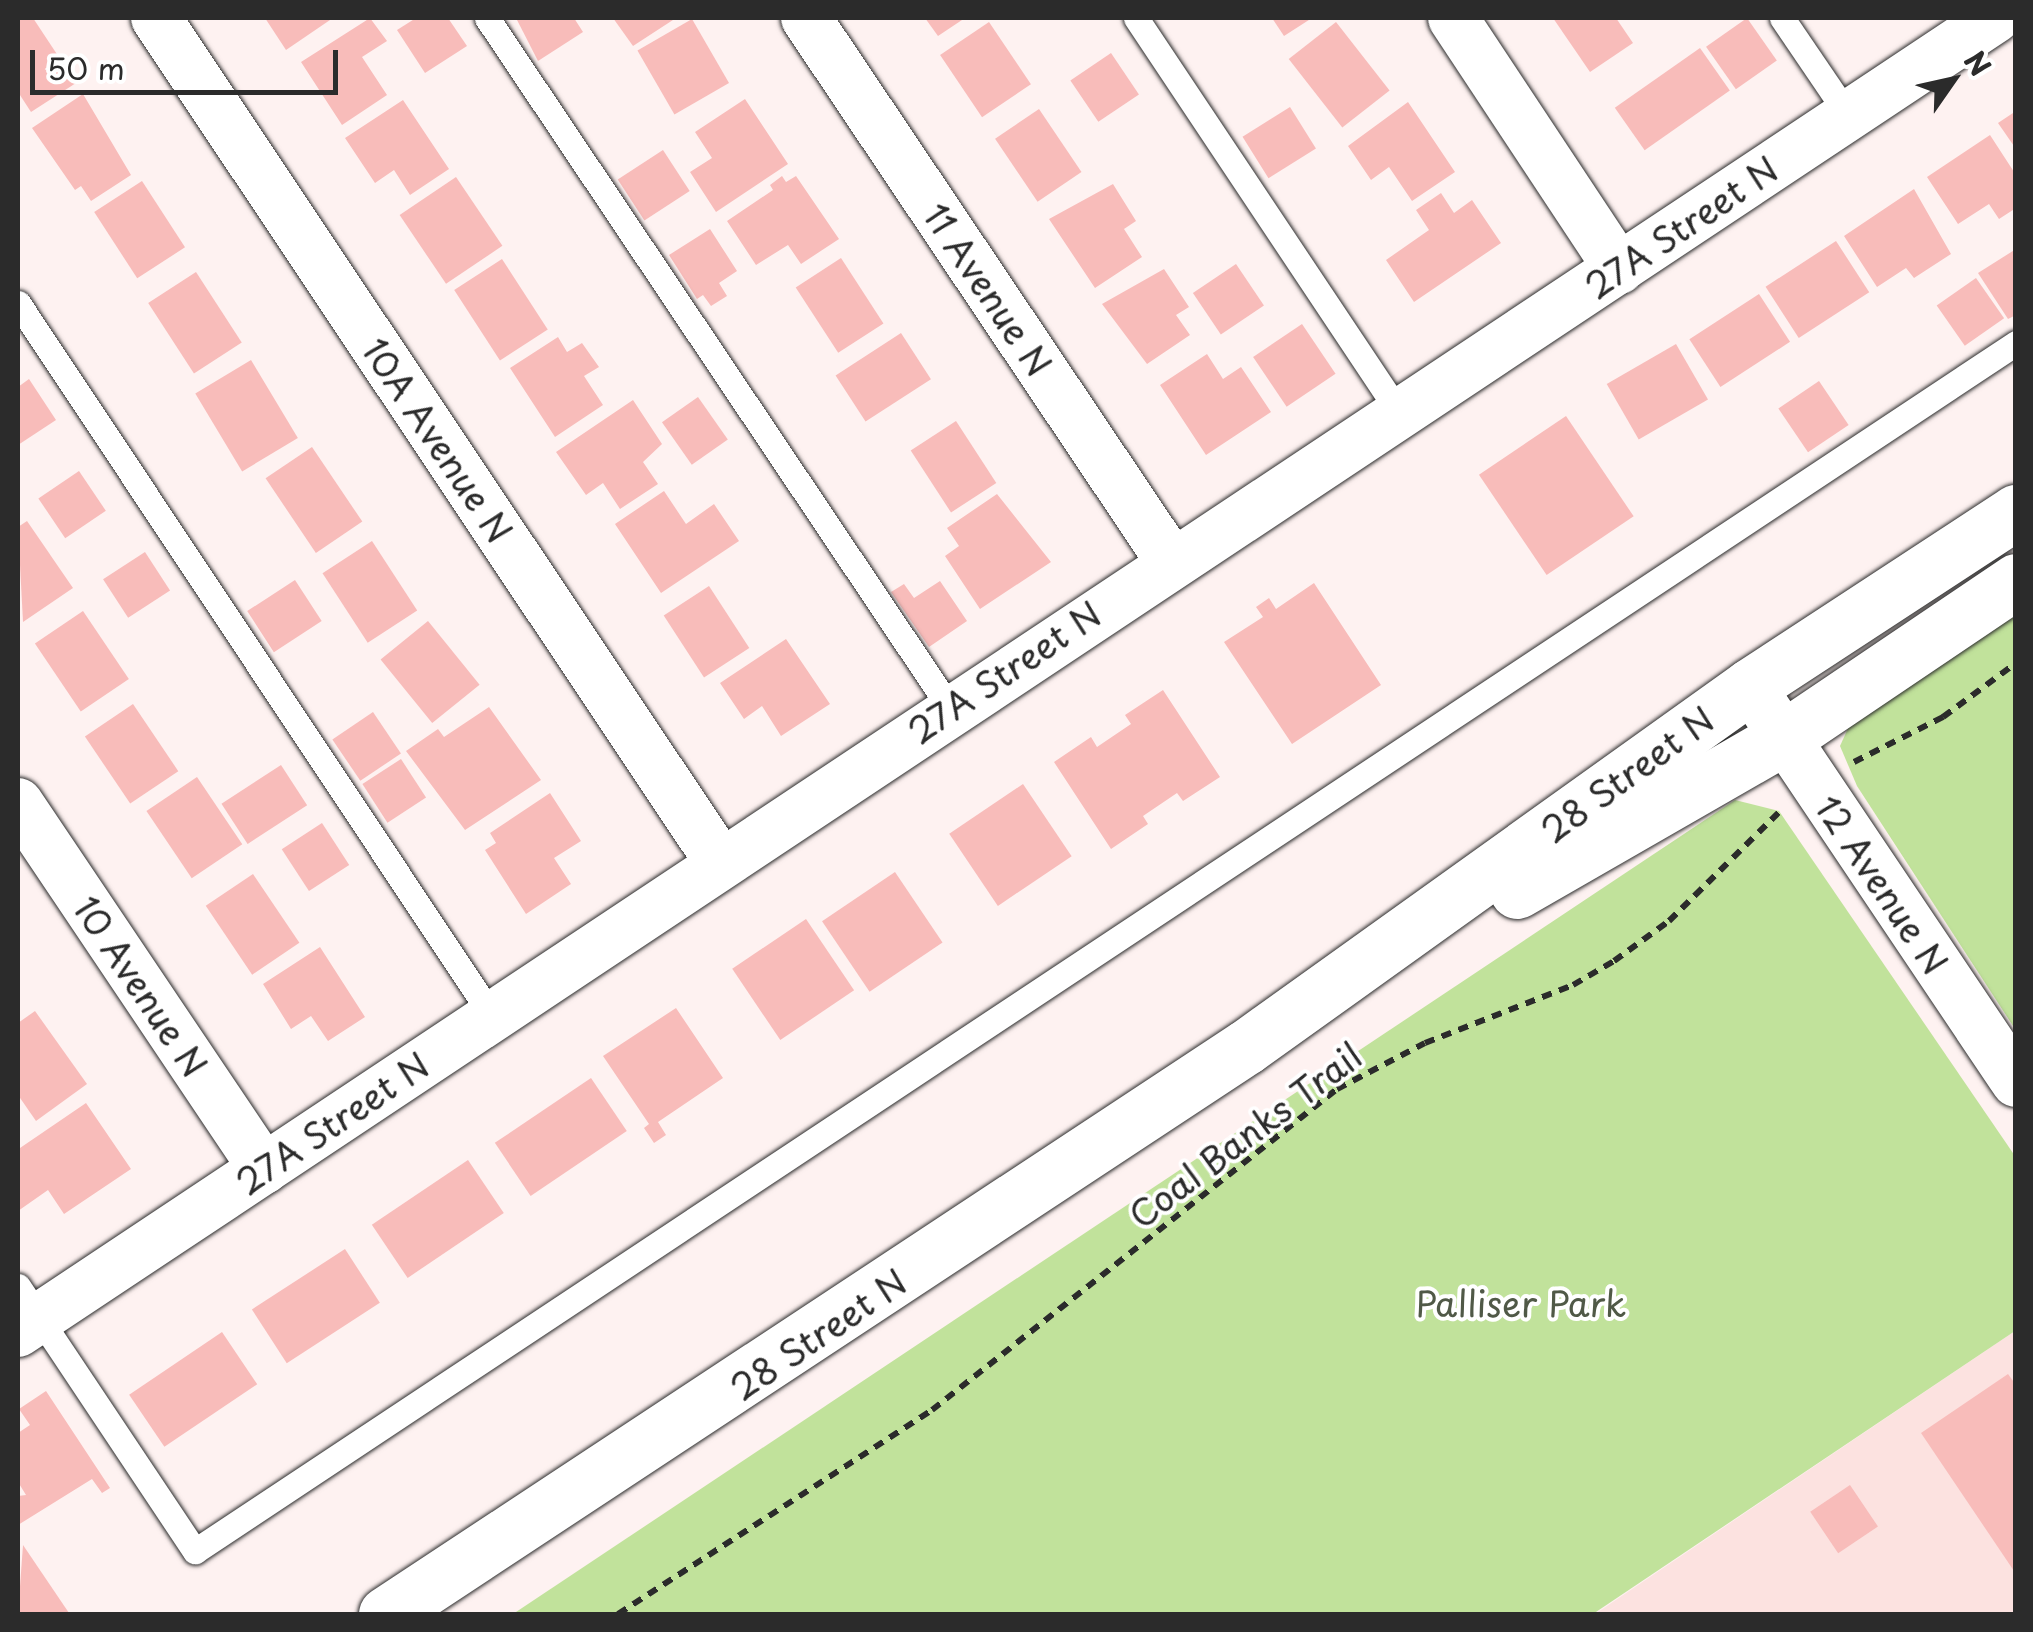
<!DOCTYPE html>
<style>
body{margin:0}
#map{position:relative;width:2033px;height:1632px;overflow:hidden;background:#fef2f1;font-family:"Playpen Sans",sans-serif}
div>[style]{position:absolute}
.built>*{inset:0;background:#fce2e0}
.green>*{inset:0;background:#c1e29b}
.building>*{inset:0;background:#f8bcba;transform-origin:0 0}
.path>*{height:6px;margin-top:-3px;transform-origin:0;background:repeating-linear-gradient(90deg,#2b2b2b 0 10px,transparent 0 18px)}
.roads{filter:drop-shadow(0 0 2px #2b2b2b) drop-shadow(0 0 2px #2b2b2b)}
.lane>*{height:25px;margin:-12.5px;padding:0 12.5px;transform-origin:12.5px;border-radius:12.5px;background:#fff}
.street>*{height:50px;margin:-25px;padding:0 25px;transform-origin:25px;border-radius:25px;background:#fff}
.secondary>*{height:55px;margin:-27.5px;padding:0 27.5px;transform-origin:27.5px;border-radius:27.5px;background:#fff}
span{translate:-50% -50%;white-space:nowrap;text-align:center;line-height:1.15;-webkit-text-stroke:8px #fff;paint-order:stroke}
.street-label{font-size:35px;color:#2b2b2b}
.park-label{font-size:35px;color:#505947}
.frame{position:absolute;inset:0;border:20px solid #2b2b2b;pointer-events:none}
.north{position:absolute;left:1903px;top:30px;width:100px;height:100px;-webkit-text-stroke:8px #fff;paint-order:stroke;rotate:56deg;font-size:28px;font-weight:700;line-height:40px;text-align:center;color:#2b2b2b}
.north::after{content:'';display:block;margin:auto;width:35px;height:45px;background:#2b2b2b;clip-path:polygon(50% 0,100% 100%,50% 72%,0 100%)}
.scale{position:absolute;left:30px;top:50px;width:308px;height:45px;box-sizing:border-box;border:5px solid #2b2b2b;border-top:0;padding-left:12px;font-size:30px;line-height:35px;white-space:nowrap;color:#2b2b2b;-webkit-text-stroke:8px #fff;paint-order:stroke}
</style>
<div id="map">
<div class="built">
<div style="clip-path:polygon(2015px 1331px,2015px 1614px,1595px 1614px)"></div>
</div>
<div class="green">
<div style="clip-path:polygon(2015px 604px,2015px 1029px,1857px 786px,1840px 746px,1854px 715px)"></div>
<div style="clip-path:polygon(1735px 800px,1779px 811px,2015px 1156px,2015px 1331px,1593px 1614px,513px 1614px)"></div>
</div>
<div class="building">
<div style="clip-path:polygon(18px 18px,33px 18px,76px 83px,31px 112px,18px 92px)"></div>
<div style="clip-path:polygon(265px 18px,328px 18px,330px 20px,286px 50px)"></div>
<div style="clip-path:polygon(370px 18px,387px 41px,362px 57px,387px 95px,342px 125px,301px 62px)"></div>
<div style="clip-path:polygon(416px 18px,448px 18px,467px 46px,425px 73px,397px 30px)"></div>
<div style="clip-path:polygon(516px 18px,574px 18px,583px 32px,538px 61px)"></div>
<div style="clip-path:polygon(613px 18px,676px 18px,633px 46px)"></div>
<div style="clip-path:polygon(925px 18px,965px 18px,938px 36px)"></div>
<div style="clip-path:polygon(1272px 18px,1312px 18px,1284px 36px)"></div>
<div style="clip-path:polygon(1553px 18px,1616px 18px,1633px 43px,1590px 72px)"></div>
<div style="left:1747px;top:18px;width:52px;height:50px;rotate:55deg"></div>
<div style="left:692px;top:19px;width:74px;height:63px;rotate:60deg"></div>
<div style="left:989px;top:22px;width:75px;height:59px;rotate:56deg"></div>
<div style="left:1336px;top:22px;width:87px;height:60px;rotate:52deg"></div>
<div style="left:1700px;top:48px;width:52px;height:104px;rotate:55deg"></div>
<div style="left:1111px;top:53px;width:50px;height:49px;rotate:56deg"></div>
<div style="clip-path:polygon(83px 94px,131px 175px,91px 201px,81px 186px,75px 190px,32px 128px)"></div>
<div style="clip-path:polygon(745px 99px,788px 164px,716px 212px,690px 172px,712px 158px,695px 132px)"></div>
<div style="clip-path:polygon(403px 100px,449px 169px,410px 195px,394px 170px,375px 183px,345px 138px)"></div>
<div style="clip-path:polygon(1408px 102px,1455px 172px,1412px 201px,1389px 167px,1371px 180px,1348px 146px)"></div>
<div style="left:1290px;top:107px;width:49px;height:56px;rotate:58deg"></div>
<div style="left:1039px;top:109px;width:76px;height:53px;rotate:56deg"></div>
<div style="clip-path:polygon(2016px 111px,2016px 149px,1998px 123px)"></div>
<div style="clip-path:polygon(1990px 135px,2016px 175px,2016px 208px,1999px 219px,1989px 204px,1958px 224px,1927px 177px)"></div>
<div style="left:663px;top:150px;width:49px;height:54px;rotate:57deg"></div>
<div style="clip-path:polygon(782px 176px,786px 182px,796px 176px,839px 239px,801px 264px,788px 245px,756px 265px,727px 221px,773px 190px,770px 185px)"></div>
<div style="left:456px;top:177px;width:83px;height:68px;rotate:56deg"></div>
<div style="left:142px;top:181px;width:79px;height:57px;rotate:57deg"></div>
<div style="clip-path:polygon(1113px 184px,1136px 221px,1124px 229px,1142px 257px,1095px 288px,1049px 219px)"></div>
<div style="clip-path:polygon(1914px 189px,1951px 254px,1914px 278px,1906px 268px,1877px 287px,1844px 236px)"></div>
<div style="clip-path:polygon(1441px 193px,1454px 213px,1472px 200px,1501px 243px,1414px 302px,1386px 260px,1429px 230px,1416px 210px)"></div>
<div style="clip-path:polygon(710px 229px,737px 271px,719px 283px,727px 296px,711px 306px,703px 295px,697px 299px,669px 255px)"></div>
<div style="left:1836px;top:241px;width:61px;height:84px;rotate:57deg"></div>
<div style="clip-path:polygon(2016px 249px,2016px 315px,2008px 319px,1978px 273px)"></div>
<div style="left:841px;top:258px;width:78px;height:54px;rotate:57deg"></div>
<div style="left:502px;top:259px;width:84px;height:57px;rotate:57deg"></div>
<div style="left:1236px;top:264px;width:50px;height:52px;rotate:56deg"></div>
<div style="clip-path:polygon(1164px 269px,1189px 307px,1176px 315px,1190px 335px,1147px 364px,1102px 304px)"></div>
<div style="left:196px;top:272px;width:84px;height:57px;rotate:57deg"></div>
<div style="left:1976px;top:278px;width:49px;height:48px;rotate:55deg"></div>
<div style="left:1759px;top:294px;width:57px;height:83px;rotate:57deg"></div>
<div style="left:1302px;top:324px;width:60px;height:59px;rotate:56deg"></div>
<div style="left:901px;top:333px;width:55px;height:78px;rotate:57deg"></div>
<div style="clip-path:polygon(558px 337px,567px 352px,582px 343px,599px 367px,584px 376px,603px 405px,555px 437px,510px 368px)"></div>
<div style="left:1676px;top:344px;width:64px;height:80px;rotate:60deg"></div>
<div style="clip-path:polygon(1207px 354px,1223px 379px,1241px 367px,1271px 412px,1206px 455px,1160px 385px)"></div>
<div style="left:251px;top:360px;width:91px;height:65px;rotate:59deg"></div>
<div style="clip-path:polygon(29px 379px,56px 420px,18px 445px,18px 387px)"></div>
<div style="left:1819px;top:381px;width:53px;height:49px;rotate:56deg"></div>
<div style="left:698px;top:397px;width:52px;height:44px;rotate:55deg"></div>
<div style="clip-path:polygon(633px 400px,662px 444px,643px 462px,658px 484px,620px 509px,603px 483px,586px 495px,556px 452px)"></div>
<div style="left:1566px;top:416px;width:121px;height:105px;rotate:56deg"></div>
<div style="left:956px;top:421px;width:74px;height:54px;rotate:57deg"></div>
<div style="left:312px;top:447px;width:90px;height:56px;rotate:56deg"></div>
<div style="left:79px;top:471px;width:48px;height:49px;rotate:56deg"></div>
<div style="clip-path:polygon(664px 491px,686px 524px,714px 504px,739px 541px,661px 593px,615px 524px)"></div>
<div style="clip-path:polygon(997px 494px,1051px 562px,980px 609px,945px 556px,959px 546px,947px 528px)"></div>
<div style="clip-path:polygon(27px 521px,73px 588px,23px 622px,18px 527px)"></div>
<div style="left:372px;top:541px;width:83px;height:59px;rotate:57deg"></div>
<div style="left:145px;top:552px;width:46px;height:50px;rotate:57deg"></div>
<div style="left:295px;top:580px;width:49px;height:57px;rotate:57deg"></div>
<div style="clip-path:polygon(940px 581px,967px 621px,929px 647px,891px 592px,904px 584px,914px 598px)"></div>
<div style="clip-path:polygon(1314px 583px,1381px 685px,1292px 744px,1224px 642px,1263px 617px,1256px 607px,1269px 598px,1276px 609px)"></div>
<div style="left:709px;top:586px;width:74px;height:54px;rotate:57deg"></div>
<div style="left:83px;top:611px;width:82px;height:58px;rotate:56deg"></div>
<div style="left:428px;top:621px;width:82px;height:61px;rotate:51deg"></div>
<div style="clip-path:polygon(786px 639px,830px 704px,781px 736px,762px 706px,744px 719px,720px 683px)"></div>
<div style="clip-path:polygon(1163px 690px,1220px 777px,1183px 801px,1177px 793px,1143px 816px,1148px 824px,1111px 849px,1054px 762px,1091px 737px,1097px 747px,1131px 724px,1125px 715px)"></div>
<div style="left:133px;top:704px;width:81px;height:58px;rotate:56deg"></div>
<div style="clip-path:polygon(489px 707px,541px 780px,465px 830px,406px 751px,438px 729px,444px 737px)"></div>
<div style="left:373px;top:712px;width:50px;height:49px;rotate:56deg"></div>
<div style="left:401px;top:759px;width:46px;height:46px;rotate:57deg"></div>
<div style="left:281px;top:765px;width:48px;height:71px;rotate:57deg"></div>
<div style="left:197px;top:777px;width:81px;height:61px;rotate:56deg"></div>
<div style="left:1023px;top:784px;width:87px;height:89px;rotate:56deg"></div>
<div style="clip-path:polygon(550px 793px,581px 841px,554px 858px,571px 884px,526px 914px,485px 850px,496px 843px,490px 833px)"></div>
<div style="left:322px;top:823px;width:50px;height:48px;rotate:57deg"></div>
<div style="left:895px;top:872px;width:85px;height:88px;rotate:56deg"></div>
<div style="left:253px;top:874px;width:83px;height:57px;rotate:56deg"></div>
<div style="left:806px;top:919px;width:86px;height:89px;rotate:56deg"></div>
<div style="clip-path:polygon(320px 947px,365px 1017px,328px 1041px,311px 1016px,291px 1029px,263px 984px)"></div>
<div style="clip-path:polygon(676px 1008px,723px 1078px,658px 1122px,666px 1135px,654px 1143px,644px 1128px,649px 1124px,603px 1056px)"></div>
<div style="clip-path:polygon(35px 1011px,87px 1084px,36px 1121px,18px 1095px,18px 1023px)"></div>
<div style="left:591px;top:1078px;width:64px;height:116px;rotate:56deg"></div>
<div style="clip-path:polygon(86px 1103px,131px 1169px,64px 1214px,48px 1190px,18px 1211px,20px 1148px)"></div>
<div style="left:468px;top:1160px;width:64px;height:116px;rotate:56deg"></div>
<div style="left:345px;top:1249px;width:64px;height:111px;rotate:57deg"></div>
<div style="left:222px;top:1332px;width:63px;height:112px;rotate:56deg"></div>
<div style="clip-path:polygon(2008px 1374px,2016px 1385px,2016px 1574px,1921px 1433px)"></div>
<div style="clip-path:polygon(46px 1391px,110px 1488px,102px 1493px,92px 1479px,18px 1525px,18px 1496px,26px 1495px,18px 1482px,18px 1433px,30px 1425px,19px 1409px)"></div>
<div style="left:1850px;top:1485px;width:50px;height:48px;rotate:56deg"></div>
<div style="clip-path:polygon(23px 1545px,69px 1613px,67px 1614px,18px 1614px)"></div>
</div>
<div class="path">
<div style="left:1854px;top:762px;width:100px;rotate:-26.8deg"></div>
<div style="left:1943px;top:717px;width:91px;rotate:-36.5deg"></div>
<div style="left:618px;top:1614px;width:374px;rotate:-33deg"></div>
<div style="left:932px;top:1410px;width:517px;rotate:-38.4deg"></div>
<div style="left:1337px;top:1089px;width:99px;rotate:-27.6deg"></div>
<div style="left:1425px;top:1043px;width:159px;rotate:-21.4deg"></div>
<div style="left:1573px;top:985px;width:48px;rotate:-30.3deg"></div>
<div style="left:1614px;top:961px;width:68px;rotate:-36deg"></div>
<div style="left:1669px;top:921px;width:158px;rotate:-44.7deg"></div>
</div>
<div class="roads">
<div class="lane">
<div style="left:487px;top:18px;width:831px;rotate:56.14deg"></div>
<div style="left:1136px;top:18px;width:474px;rotate:56.3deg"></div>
<div style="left:1782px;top:18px;width:117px;rotate:55.8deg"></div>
<div style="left:18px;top:303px;width:856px;rotate:56.38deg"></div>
<div style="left:18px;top:1286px;width:319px;rotate:56.3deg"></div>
<div style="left:195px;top:1551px;width:2185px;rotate:-33.56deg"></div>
</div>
<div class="street">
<div style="left:156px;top:18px;width:1015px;rotate:56.25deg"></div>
<div style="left:806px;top:18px;width:653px;rotate:56.12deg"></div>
<div style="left:1453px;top:18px;width:301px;rotate:56.5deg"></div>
<div style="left:1750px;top:686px;width:477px;rotate:56.1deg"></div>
<div style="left:18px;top:803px;width:441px;rotate:56.1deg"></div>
<div style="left:18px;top:1332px;width:2374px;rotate:-33.61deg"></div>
</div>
<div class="secondary">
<div style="left:1517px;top:891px;width:309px;rotate:-29.9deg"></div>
<div style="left:1785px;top:737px;width:279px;rotate:-34deg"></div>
<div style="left:386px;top:1614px;width:1030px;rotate:-33.4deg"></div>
<div style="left:1246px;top:1047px;width:620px;rotate:-35.61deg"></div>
<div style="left:1750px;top:686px;width:318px;rotate:-33.2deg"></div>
</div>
</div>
<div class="street-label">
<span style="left:1681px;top:227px;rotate:-34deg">27A Street N</span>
<span style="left:988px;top:289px;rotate:56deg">11 Avenue N</span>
<span style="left:438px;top:440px;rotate:56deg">10A Avenue N</span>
<span style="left:1004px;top:672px;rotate:-34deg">27A Street N</span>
<span style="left:1627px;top:774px;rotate:-36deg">28 Street N</span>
<span style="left:1882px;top:884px;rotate:56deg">12 Avenue N</span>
<span style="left:141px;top:986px;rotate:56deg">10 Avenue N</span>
<span style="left:332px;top:1123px;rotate:-34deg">27A Street N</span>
<span style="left:1245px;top:1135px;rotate:-37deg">Coal Banks Trail</span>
<span style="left:818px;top:1334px;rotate:-34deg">28 Street N</span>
</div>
<div class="park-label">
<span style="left:1521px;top:1303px">Palliser Park</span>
</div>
<div class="frame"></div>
<div class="north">N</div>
<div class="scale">50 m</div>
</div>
